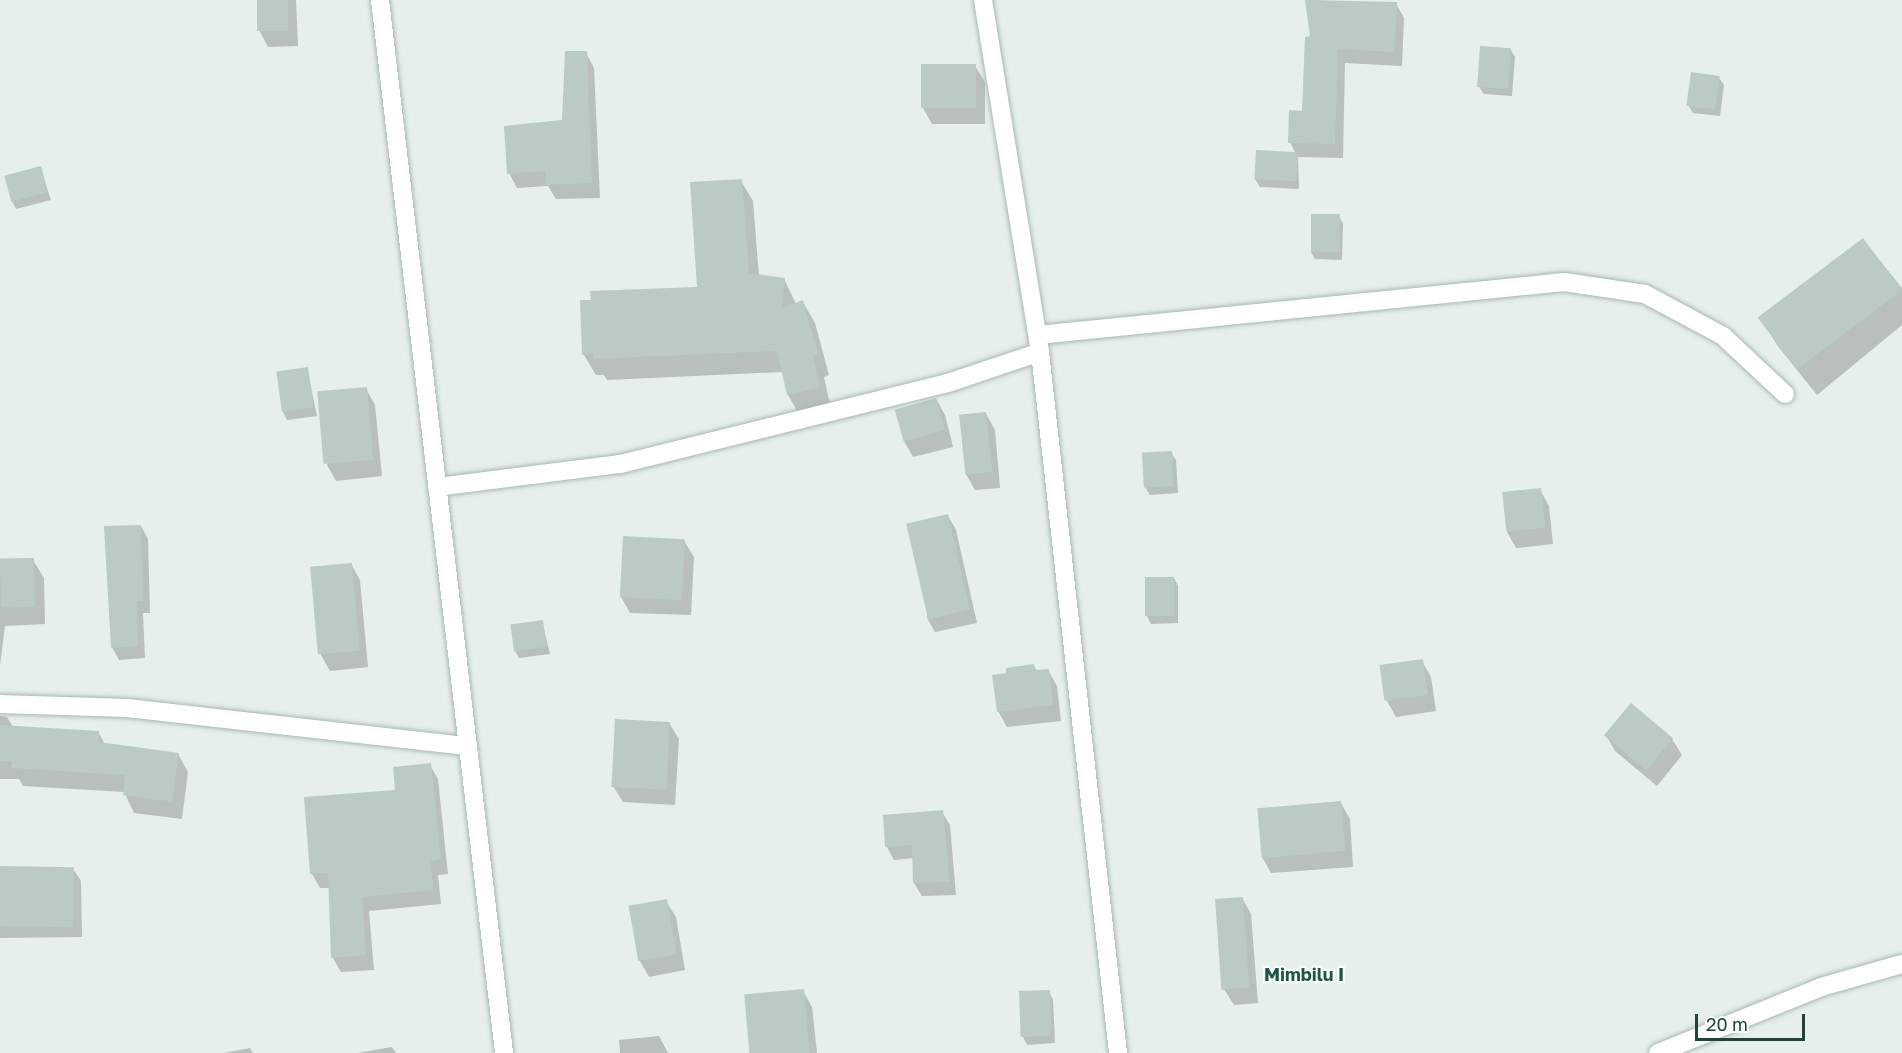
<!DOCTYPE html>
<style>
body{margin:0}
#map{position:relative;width:1902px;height:1053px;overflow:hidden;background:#e6efeb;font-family:"Golos Text",sans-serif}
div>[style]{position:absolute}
.shadow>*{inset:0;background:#0003}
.building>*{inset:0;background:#bbcac4;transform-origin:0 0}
.roads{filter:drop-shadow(0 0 2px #a8b8b2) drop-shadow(0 0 2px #a8b8b2)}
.street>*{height:18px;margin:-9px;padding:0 9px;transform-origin:9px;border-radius:9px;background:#fff}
.secondary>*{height:18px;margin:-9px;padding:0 9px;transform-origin:9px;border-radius:9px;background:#fff}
span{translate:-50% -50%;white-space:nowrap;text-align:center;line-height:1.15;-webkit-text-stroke:4.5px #f7fbf9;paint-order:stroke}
.quarter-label{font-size:18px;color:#1f5548;font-weight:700}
.scale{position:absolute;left:1695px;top:1014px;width:110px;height:27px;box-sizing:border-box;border:3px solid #24423a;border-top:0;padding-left:8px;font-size:18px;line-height:21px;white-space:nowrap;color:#24423a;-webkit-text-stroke:4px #f7fbf9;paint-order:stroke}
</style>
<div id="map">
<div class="shadow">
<div style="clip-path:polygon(258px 0,296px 0,298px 46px,268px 47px,259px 30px)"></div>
<div style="clip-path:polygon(1307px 0,1396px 4px,1404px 18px,1402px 66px,1345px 63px,1343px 158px,1298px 157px,1299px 189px,1260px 187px,1255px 179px,1296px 154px,1290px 142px,1303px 112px,1312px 38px)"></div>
<div style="clip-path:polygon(1510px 49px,1515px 57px,1512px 96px,1484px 94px,1479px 87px)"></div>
<div style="clip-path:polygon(586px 53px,594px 68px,600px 198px,556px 199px,548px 186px,517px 188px,509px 173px,564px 121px)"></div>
<div style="clip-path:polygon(975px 66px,985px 82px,985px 124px,932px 124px,923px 108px)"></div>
<div style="clip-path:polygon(1719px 78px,1724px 85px,1720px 116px,1693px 113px,1688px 105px)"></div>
<div style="clip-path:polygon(40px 167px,51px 200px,16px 209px,12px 201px)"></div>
<div style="clip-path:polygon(741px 181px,753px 201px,759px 276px,784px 279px,796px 304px,803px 302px,815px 323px,829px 375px,824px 377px,831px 409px,800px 416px,788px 395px,783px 372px,607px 380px,604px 375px,596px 375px,584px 355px,698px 288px)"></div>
<div style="clip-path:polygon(1339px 216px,1343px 224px,1342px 260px,1315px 259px,1311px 252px)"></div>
<div style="clip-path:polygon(1863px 240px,1902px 288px,1902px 325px,1817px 395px,1777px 345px,1763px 322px)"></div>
<div style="clip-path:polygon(307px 368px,317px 416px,287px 420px,283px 412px)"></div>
<div style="clip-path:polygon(366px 389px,375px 405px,382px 476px,336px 481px,327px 465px)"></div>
<div style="clip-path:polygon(936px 399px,945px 415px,953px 447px,913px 457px,904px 441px)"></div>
<div style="clip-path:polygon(986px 414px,995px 430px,1000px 488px,975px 490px,966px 474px)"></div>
<div style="clip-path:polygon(1171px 453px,1176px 460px,1178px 493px,1150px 495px,1145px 487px)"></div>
<div style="clip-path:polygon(1540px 490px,1549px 506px,1553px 544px,1516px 548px,1507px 532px)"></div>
<div style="clip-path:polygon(948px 516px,956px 530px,977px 623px,935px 632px,927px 618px)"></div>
<div style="clip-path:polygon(141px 526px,148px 539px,150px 613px,143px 613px,145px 658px,119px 660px,112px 647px)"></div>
<div style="clip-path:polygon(684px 541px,694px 557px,691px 615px,630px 613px,621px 597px)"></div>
<div style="clip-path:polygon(33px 560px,44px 578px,45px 624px,5px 626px,0 666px,0 561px)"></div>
<div style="clip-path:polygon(351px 564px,360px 580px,368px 667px,330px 671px,321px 655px)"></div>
<div style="clip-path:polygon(1174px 578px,1178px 586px,1178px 623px,1151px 624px,1147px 616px)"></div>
<div style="clip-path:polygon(542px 621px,550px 654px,519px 658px,515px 651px)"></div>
<div style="clip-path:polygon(1422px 661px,1431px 677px,1436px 711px,1396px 717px,1387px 701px,1382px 667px)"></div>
<div style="clip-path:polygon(1034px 666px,1037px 671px,1048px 670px,1057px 686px,1061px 721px,1007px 727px,998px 711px)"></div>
<div style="clip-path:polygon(1631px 705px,1672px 739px,1682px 755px,1657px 786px,1615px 751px,1606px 735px)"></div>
<div style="clip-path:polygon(0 716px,7px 717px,13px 727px,99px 733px,105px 745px,178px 754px,188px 772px,182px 819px,134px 813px,124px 792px,23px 786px,19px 779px,0 779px)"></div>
<div style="clip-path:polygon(669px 723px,679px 739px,675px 805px,623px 802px,613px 786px)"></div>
<div style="clip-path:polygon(430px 765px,438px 779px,448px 874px,438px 875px,441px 904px,369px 911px,374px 970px,341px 972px,333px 958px,330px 888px,320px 888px,312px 874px,306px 798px,397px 792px)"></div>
<div style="clip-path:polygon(1341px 803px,1350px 819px,1353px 867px,1271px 873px,1262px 857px)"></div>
<div style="clip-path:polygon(942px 812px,950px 825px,956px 895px,922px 896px,914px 883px,914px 858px,894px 860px,887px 847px)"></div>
<div style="clip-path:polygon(0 868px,73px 869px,81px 881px,82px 937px,0 938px)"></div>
<div style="clip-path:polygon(1242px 898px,1251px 914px,1258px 1003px,1234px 1005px,1224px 989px)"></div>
<div style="clip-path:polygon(666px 901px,676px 917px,685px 970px,649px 977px,640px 961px,630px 907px)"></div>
<div style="clip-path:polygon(803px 991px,812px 1007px,817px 1053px,751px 1053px)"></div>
<div style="clip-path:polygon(1049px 992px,1053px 1000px,1055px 1043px,1027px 1045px,1023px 1037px)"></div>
<div style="clip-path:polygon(659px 1036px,668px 1053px,620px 1053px,619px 1040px)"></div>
<div style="clip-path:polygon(392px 1047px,396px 1053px,357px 1053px)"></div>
<div style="clip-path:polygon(250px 1048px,253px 1053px,224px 1053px)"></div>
</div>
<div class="building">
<div style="left:257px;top:0;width:31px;height:31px"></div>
<div style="clip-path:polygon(1305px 0,1397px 2px,1394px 52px,1338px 49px,1335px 144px,1288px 143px,1289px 110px,1302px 111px,1305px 37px,1310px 36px)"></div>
<div style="left:1480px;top:46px;width:31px;height:41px;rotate:4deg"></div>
<div style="clip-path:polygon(565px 51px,587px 51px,592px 183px,546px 185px,545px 171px,507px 174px,504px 126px,562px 120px)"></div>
<div style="left:976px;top:64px;width:44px;height:55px;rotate:90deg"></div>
<div style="left:1691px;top:72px;width:29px;height:34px;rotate:8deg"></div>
<div style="left:1256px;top:150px;width:42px;height:29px;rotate:3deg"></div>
<div style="left:41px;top:166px;width:27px;height:38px;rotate:75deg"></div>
<div style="clip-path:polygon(742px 179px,749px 273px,785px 278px,782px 308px,803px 300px,818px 354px,813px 356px,820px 388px,787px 395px,777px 351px,593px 359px,593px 354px,582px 355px,580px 300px,591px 300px,590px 291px,697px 287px,690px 182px)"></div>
<div style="left:1311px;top:214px;width:29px;height:38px"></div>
<div style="left:1863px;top:238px;width:65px;height:132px;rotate:53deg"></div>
<div style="left:308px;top:367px;width:41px;height:32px;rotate:82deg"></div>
<div style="left:367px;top:387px;width:73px;height:50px;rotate:85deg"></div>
<div style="left:936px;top:398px;width:33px;height:43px;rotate:74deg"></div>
<div style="left:986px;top:412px;width:60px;height:27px;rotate:84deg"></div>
<div style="left:1172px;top:451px;width:35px;height:30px;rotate:87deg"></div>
<div style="left:1541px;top:488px;width:40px;height:39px;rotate:84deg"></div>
<div style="left:948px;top:514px;width:98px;height:43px;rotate:77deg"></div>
<div style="clip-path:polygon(141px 525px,143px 601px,137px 601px,138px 646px,111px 648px,104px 526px)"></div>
<div style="left:623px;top:536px;width:62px;height:61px;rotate:3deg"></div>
<div style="left:34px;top:558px;width:49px;height:34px;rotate:89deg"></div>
<div style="left:352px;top:563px;width:88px;height:42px;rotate:85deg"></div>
<div style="left:1145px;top:577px;width:29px;height:39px"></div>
<div style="left:543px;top:620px;width:27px;height:33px;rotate:82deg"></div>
<div style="left:1423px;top:659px;width:36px;height:44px;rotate:82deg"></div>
<div style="clip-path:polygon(1034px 664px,1035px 670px,1049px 669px,1053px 705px,997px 712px,992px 675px,1006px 673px,1006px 668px)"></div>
<div style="left:1631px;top:703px;width:55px;height:42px;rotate:40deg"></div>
<div style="left:615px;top:719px;width:55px;height:68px;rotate:3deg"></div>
<div style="clip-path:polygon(0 725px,99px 731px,99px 742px,179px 753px,172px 802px,123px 795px,125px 775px,11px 768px,12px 761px,0 761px)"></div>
<div style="clip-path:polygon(431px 763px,441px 859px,431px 861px,433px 890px,362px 897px,366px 955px,331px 958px,328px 873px,310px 874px,304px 797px,395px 790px,393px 767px)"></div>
<div style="left:1341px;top:801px;width:50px;height:84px;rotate:85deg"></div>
<div style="clip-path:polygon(943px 810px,950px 882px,913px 883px,912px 845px,885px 847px,883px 815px)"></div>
<div style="left:0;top:866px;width:74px;height:60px;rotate:1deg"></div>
<div style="left:1243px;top:897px;width:91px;height:28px;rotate:86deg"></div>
<div style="left:667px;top:899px;width:56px;height:39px;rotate:80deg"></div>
<div style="left:804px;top:989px;width:64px;height:60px;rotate:85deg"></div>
<div style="left:1050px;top:990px;width:46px;height:31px;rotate:88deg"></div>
</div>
<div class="roads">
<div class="street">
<div style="left:983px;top:0;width:357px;rotate:80.8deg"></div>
<div style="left:1040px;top:352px;width:705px;rotate:83.65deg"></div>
<div style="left:1038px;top:335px;width:529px;rotate:-5.75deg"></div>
<div style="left:1564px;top:282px;width:82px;rotate:8.4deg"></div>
<div style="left:1645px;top:294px;width:89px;rotate:28.3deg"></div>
<div style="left:1723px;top:336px;width:85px;rotate:43.1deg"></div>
<div style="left:437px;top:487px;width:184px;rotate:-7.2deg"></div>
<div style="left:620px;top:464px;width:338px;rotate:-13.9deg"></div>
<div style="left:948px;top:383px;width:97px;rotate:-18.6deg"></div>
<div style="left:0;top:704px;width:127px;rotate:1.8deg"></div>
<div style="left:127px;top:708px;width:342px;rotate:6.4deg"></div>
<div style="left:1658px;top:1053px;width:176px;rotate:-22deg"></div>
<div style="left:1821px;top:987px;width:84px;rotate:-15.9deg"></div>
</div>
<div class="secondary">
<div style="left:380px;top:0;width:1060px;rotate:83.28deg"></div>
</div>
</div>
<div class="quarter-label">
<span style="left:1304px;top:974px">Mimbilu I</span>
</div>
<div class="scale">20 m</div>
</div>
